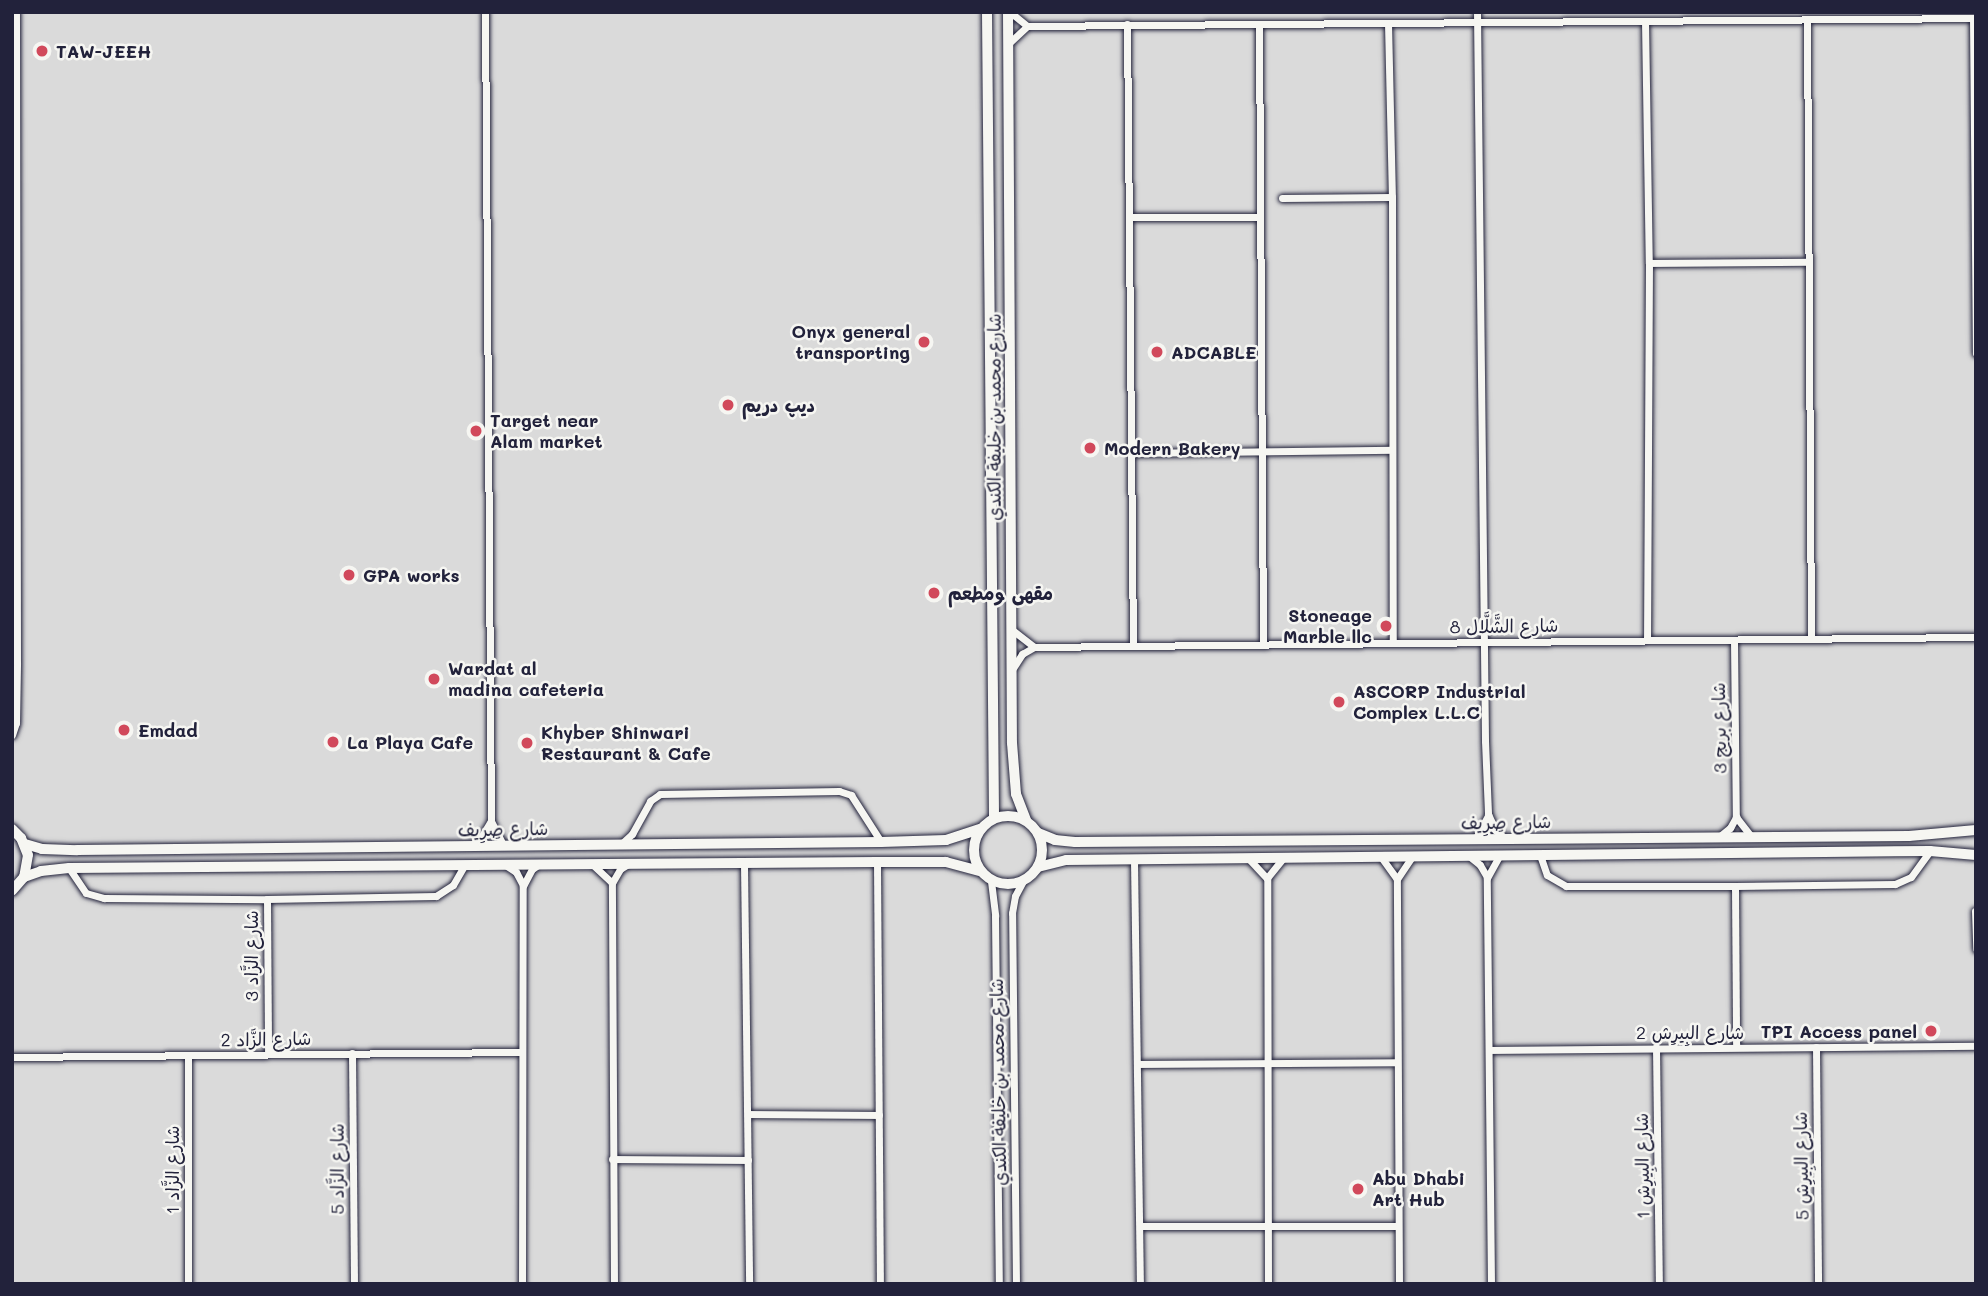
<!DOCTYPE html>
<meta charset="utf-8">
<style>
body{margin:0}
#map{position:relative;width:1988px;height:1296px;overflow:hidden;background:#e9e9e7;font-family:Mali,"Playpen Sans Arabic",sans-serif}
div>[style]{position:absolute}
.built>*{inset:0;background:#dadada;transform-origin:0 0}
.roads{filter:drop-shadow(0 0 2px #22223b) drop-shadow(0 0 2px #22223b)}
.minor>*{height:7px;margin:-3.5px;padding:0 3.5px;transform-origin:3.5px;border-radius:3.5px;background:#f6f6f2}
.major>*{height:10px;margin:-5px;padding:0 5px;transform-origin:5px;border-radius:5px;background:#f6f6f2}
.major>.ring{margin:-5px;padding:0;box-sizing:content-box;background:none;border:10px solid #f6f6f2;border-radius:50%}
.dots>*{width:19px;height:19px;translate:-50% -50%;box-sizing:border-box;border:4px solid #f6f6f2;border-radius:50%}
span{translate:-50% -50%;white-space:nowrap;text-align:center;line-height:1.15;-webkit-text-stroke:5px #f6f6f2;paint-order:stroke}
.poi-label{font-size:18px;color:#22223b;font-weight:700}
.left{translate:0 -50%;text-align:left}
.right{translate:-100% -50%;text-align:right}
.street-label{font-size:18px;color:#22223b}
.frame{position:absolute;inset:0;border:14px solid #22223b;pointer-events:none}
</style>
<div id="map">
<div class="built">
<div style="left:12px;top:12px;width:1964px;height:1272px"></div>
</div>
<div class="roads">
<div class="minor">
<div style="left:485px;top:12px;width:809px;rotate:89.58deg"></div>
<div style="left:491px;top:821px;width:27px;rotate:63deg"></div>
<div style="left:1010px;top:12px;width:22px;rotate:39deg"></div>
<div style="left:1477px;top:12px;width:729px;rotate:89.37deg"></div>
<div style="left:1485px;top:741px;width:73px;rotate:87.6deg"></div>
<div style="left:1488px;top:814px;width:17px;rotate:66deg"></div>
<div style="left:1495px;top:830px;width:13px;rotate:39deg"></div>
<div style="left:1973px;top:18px;width:335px;rotate:89.5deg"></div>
<div style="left:1807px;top:19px;width:619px;rotate:89.63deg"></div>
<div style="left:1645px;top:21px;width:242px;rotate:89.1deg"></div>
<div style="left:1649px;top:263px;width:377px;rotate:90.3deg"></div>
<div style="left:1388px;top:23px;width:174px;rotate:88.7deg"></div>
<div style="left:1392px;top:197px;width:446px;rotate:89.9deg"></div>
<div style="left:1127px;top:24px;width:621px;rotate:89.45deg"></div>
<div style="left:1259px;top:24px;width:619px;rotate:89.63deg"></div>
<div style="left:1008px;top:44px;width:26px;rotate:-43deg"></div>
<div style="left:1027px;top:26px;width:949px;rotate:-0.48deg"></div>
<div style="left:1282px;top:198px;width:110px;rotate:-0.5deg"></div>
<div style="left:1129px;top:217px;width:131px"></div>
<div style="left:1649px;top:263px;width:159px;rotate:-0.4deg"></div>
<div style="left:1132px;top:453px;width:259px;rotate:-0.7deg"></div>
<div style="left:1011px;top:629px;width:29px;rotate:38deg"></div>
<div style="left:1734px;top:640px;width:177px;rotate:89.4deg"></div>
<div style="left:1736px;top:817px;width:24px;rotate:52deg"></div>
<div style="left:1013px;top:668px;width:17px;rotate:-57deg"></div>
<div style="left:1022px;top:654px;width:14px;rotate:-30deg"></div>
<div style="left:1034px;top:647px;width:942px;rotate:-0.61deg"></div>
<div style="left:12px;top:735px;width:13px;rotate:-72deg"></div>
<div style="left:16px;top:723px;width:60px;rotate:-89deg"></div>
<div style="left:17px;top:663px;width:651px;rotate:-90.09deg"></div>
<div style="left:1720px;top:836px;width:13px;rotate:-39deg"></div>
<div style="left:1730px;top:828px;width:13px;rotate:-61deg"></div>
<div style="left:1476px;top:838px;width:26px;rotate:-62deg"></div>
<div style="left:621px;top:844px;width:15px;rotate:-42deg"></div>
<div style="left:632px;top:834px;width:38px;rotate:-61deg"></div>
<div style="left:650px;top:801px;width:12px;rotate:-35deg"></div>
<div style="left:660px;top:794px;width:179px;rotate:-1deg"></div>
<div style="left:839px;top:791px;width:13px;rotate:18deg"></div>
<div style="left:851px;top:795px;width:56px;rotate:57.4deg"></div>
<div style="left:472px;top:845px;width:10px;rotate:-37deg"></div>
<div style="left:480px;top:839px;width:21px;rotate:-59deg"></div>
<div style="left:1540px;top:855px;width:21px;rotate:71deg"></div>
<div style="left:1547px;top:875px;width:22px;rotate:30deg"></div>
<div style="left:1566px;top:886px;width:169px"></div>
<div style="left:1735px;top:886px;width:160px;rotate:-0.7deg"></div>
<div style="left:1895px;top:884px;width:17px;rotate:-24deg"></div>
<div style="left:1911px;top:877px;width:32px;rotate:-54deg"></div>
<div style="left:1469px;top:856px;width:14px;rotate:39deg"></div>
<div style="left:1480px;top:865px;width:14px;rotate:60deg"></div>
<div style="left:1381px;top:857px;width:27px;rotate:54deg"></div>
<div style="left:1249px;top:859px;width:26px;rotate:47deg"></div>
<div style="left:1134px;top:860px;width:424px;rotate:89.2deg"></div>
<div style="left:877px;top:862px;width:422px;rotate:89.6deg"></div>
<div style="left:744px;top:863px;width:421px;rotate:89.3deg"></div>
<div style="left:593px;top:865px;width:26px;rotate:43deg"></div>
<div style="left:507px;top:866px;width:11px;rotate:34deg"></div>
<div style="left:516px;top:872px;width:15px;rotate:62deg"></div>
<div style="left:69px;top:868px;width:30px;rotate:56deg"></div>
<div style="left:86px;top:893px;width:19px;rotate:16deg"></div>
<div style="left:104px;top:898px;width:163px;rotate:0.4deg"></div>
<div style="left:267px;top:899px;width:169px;rotate:-1deg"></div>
<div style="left:436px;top:896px;width:20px;rotate:-33deg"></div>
<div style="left:453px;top:885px;width:22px;rotate:-60deg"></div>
<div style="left:991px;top:881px;width:35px;rotate:83deg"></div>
<div style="left:995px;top:916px;width:368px;rotate:89.4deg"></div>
<div style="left:1735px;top:886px;width:161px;rotate:89.6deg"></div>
<div style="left:267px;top:899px;width:155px;rotate:89.6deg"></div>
<div style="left:1975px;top:911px;width:38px;rotate:88deg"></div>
<div style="left:1656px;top:1047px;width:237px;rotate:89.3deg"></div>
<div style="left:1816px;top:1047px;width:237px;rotate:89.5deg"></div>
<div style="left:1489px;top:1050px;width:487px;rotate:-0.5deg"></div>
<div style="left:352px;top:1053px;width:231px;rotate:89.5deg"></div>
<div style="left:188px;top:1055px;width:229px;rotate:90deg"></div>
<div style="left:12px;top:1057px;width:509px;rotate:-0.56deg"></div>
<div style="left:1138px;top:1064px;width:259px;rotate:-0.4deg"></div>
<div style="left:748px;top:1114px;width:131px;rotate:0.4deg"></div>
<div style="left:612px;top:1159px;width:136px;rotate:0.4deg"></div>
<div style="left:1140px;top:1226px;width:258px"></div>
<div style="left:522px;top:1284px;width:398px;rotate:-89.9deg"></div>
<div style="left:523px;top:886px;width:19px;rotate:-62deg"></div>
<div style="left:532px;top:869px;width:7px;rotate:-34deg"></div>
<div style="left:614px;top:1284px;width:401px;rotate:-90.3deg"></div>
<div style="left:612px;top:883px;width:16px;rotate:-60deg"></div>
<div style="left:620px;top:869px;width:9px;rotate:-32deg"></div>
<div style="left:1016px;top:1284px;width:371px;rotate:-90.6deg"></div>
<div style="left:1012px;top:913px;width:17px;rotate:-80deg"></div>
<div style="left:1015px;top:896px;width:17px;rotate:-62deg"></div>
<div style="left:1268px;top:1284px;width:406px;rotate:-90.1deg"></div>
<div style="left:1267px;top:878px;width:26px;rotate:-51deg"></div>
<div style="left:1399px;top:1284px;width:405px;rotate:-90.3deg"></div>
<div style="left:1397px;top:879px;width:27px;rotate:-56deg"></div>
<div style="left:1491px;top:1284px;width:406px;rotate:-90.6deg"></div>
<div style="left:1487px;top:878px;width:25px;rotate:-61deg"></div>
</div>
<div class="major">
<div style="left:987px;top:12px;width:806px;rotate:89.5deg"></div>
<div style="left:1008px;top:12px;width:731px;rotate:89.69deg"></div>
<div style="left:1012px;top:743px;width:51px;rotate:85.5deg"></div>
<div style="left:1016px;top:794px;width:28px;rotate:69deg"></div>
<div class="ring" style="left:974px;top:816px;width:58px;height:58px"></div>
<div style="left:12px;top:829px;width:13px;rotate:45deg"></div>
<div style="left:21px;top:838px;width:18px;rotate:68deg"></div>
<div style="left:28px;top:855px;width:22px;rotate:100deg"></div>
<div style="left:24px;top:877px;width:18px;rotate:131deg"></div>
<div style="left:1038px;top:833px;width:18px;rotate:22deg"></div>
<div style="left:1055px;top:840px;width:20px;rotate:6deg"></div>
<div style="left:1075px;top:842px;width:834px;rotate:-0.41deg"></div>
<div style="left:1909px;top:836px;width:67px;rotate:-5.1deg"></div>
<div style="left:25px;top:844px;width:18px;rotate:16deg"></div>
<div style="left:42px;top:849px;width:35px;rotate:2deg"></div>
<div style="left:77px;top:850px;width:804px;rotate:-0.57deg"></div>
<div style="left:881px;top:842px;width:65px;rotate:-1.8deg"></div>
<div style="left:946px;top:840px;width:36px;rotate:-18deg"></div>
<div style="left:1038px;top:867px;width:29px;rotate:-14deg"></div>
<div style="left:1066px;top:860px;width:864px;rotate:-0.6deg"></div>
<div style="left:1930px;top:851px;width:46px;rotate:5deg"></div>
<div style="left:24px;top:877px;width:18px;rotate:-19deg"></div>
<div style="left:41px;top:871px;width:28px;rotate:-6deg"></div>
<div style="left:69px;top:868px;width:808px;rotate:-0.43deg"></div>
<div style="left:877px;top:862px;width:69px"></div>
<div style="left:946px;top:862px;width:35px;rotate:15deg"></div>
</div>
</div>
<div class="dots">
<div style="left:42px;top:51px;background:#d1495b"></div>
<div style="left:924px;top:342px;background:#d1495b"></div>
<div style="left:1157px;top:352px;background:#d1495b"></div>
<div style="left:728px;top:405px;background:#d1495b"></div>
<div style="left:476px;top:431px;background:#d1495b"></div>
<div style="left:1090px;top:448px;background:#d1495b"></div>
<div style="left:349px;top:575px;background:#d1495b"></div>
<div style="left:934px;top:593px;background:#d1495b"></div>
<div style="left:1386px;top:626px;background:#d1495b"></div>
<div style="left:434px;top:679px;background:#d1495b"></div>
<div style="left:1339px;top:702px;background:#d1495b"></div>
<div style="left:124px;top:730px;background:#d1495b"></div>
<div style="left:333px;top:742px;background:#d1495b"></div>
<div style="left:527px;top:743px;background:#d1495b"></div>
<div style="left:1931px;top:1031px;background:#d1495b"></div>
<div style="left:1358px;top:1189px;background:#d1495b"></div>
</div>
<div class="poi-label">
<span class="left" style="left:56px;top:51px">TAW-JEEH</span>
<span class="right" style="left:910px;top:342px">Onyx general<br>transporting</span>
<span class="left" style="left:1171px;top:352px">ADCABLE</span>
<span class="left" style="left:742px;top:405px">دیپ دریم</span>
<span class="left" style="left:490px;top:431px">Target near<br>Alam market</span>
<span class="left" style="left:1104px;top:448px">Modern Bakery</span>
<span class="left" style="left:363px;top:575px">GPA works</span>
<span class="left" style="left:948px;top:593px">مقهى ومطعم</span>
<span class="right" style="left:1372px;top:626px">Stoneage<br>Marble llc</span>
<span class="left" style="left:448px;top:679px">Wardat al<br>madina cafeteria</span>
<span class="left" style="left:1353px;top:702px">ASCORP Industrial<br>Complex L.L.C</span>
<span class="left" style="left:138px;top:730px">Emdad</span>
<span class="left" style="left:541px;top:743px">Khyber Shinwari<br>Restaurant &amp; Cafe</span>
<span class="left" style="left:347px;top:742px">La Playa Cafe</span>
<span class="right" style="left:1917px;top:1031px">TPI Access panel</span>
<span class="left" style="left:1372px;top:1189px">Abu Dhabi<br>Art Hub</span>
</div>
<div class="street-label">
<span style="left:994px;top:417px;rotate:-90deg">شارع محمد بن خليفة الكندي</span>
<span style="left:1504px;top:626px;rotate:-1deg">شارع الشَّلَّال 8</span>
<span style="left:1719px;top:728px;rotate:-91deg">شارع بريج 3</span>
<span style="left:1506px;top:822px;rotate:-1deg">شارع صِرِيف</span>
<span style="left:503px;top:829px;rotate:-1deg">شارع صِرِيف</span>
<span style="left:251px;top:956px;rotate:-90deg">شارع الزَّاد 3</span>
<span style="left:1690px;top:1032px">شارع البِيرِش 2</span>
<span style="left:266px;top:1039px;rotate:-1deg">شارع الزَّاد 2</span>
<span style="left:998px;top:1082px;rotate:-91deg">شارع محمد بن خليفة الكندي</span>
<span style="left:1642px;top:1166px;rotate:-91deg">شارع البِيرِش 1</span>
<span style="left:1801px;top:1166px;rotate:-91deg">شارع البِيرِش 5</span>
<span style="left:337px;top:1169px;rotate:-90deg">شارع الزَّاد 5</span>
<span style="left:172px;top:1170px;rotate:-90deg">شارع الزَّاد 1</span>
</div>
<div class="frame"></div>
</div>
